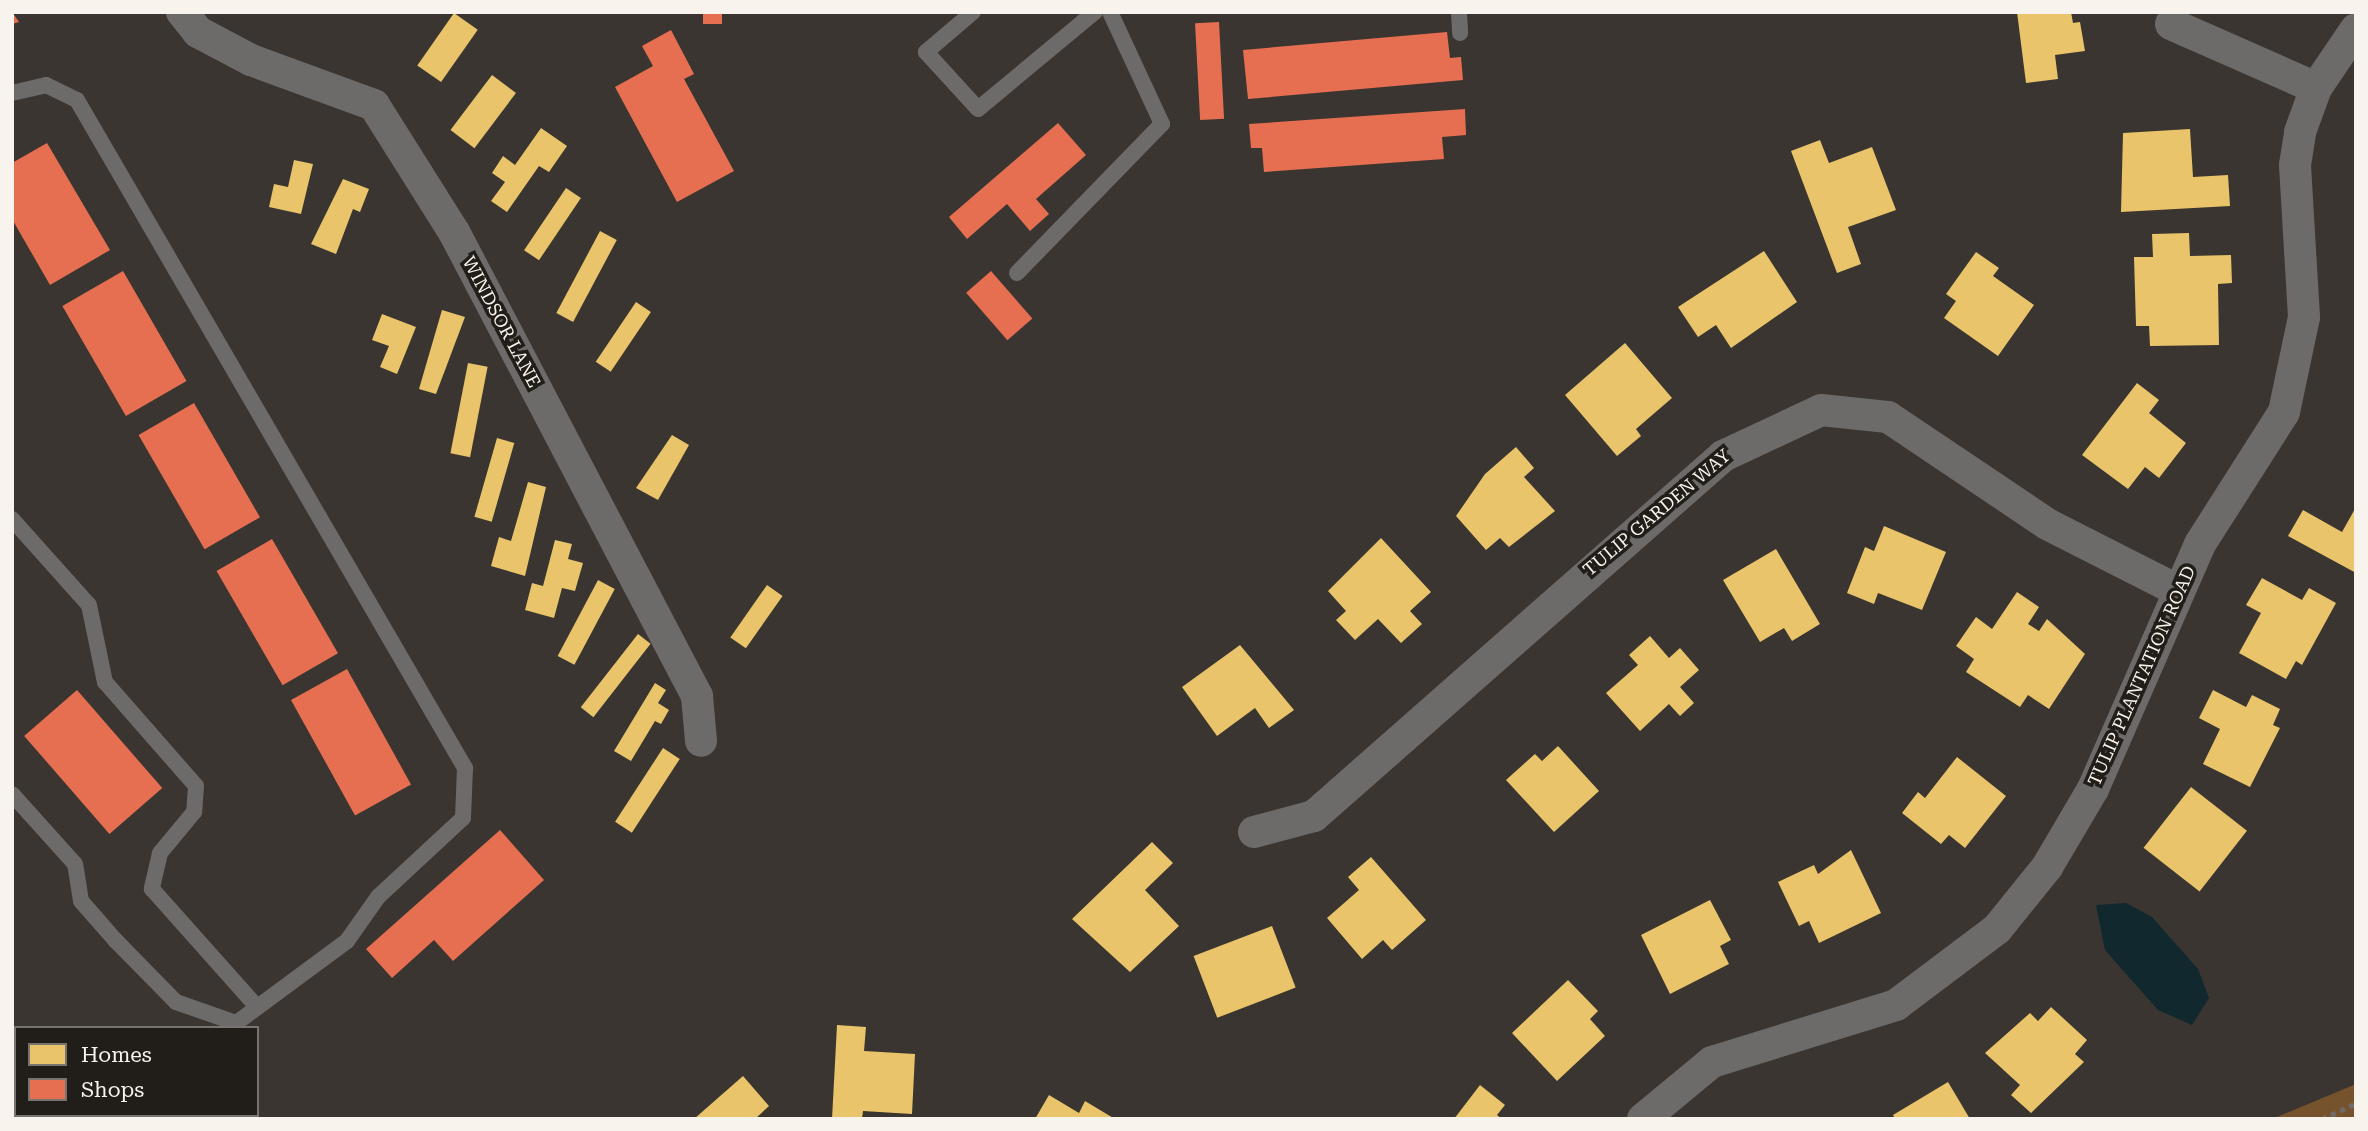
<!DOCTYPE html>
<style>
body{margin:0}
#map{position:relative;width:2368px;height:1131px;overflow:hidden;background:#3a3530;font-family:"Roboto Serif",serif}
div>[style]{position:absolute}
.green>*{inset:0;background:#76522d}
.water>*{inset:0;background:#11282e}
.homes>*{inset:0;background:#e9c46a;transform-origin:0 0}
.shops>*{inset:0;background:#e76f51;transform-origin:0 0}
.path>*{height:4.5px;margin-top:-2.25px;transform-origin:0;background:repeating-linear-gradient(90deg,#6f6b6a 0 5px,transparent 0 10px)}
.service>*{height:16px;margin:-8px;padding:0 8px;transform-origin:8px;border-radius:8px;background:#6d6b69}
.minor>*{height:32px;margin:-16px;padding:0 16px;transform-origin:16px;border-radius:16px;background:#6d6b69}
span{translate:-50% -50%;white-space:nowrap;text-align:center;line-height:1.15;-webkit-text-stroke:7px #211d19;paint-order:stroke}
.street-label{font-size:18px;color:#f9f3ed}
.frame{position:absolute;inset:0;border:14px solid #f9f3ed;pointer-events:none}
.legend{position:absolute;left:14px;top:1026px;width:245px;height:91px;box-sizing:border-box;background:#211d19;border:2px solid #77736e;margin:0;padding:9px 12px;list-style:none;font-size:21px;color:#f9f3ed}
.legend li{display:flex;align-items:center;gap:14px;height:35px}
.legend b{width:35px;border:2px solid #77736e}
</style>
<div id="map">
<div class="green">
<div style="clip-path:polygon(2356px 1084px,2356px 1119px,2272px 1119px)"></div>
</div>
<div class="water">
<div style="clip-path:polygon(2126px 903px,2152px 917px,2198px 969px,2209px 998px,2192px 1025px,2158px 1010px,2105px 950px,2096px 905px)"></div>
</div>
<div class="homes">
<div style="clip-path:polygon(2017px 12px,2071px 12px,2073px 23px,2080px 22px,2085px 51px,2055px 55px,2058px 79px,2026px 83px)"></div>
<div style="left:454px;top:13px;width:29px;height:64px;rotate:35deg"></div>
<div style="left:492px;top:75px;width:30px;height:69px;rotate:37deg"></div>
<div style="clip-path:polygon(541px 128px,567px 146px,549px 172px,539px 166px,507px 212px,491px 201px,505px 182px,492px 173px,503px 156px,515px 165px)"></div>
<div style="clip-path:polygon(2190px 129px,2193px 177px,2228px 175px,2230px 206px,2121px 212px,2123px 133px)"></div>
<div style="clip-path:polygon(1820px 140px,1829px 163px,1872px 147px,1896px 210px,1848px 227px,1861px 264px,1837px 273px,1791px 151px)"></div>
<div style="clip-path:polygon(294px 160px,313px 164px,301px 214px,269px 207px,274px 184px,288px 187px)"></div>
<div style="clip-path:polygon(343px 179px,369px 189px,360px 212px,353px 209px,336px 254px,311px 244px)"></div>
<div style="left:566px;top:188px;width:18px;height:75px;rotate:34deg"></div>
<div style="left:600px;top:231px;width:19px;height:93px;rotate:28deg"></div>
<div style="clip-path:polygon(2189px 233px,2190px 256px,2231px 255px,2232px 283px,2218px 284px,2219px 345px,2150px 346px,2149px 326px,2136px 326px,2134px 257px,2153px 257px,2152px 234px)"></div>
<div style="clip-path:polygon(1764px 251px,1797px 302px,1731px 348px,1716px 325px,1698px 337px,1678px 307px)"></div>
<div style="clip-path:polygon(1976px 252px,1999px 268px,1993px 276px,2034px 305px,1998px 356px,1944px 318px,1956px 301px,1946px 294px)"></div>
<div style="left:636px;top:302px;width:18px;height:72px;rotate:34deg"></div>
<div style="clip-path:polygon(442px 310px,465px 317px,436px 394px,419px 389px)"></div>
<div style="clip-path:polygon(382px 314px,416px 327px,397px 374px,380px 367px,389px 346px,372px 340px)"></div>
<div style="clip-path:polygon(1625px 343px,1672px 398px,1636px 429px,1641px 436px,1617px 456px,1565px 395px)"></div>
<div style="left:468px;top:363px;width:20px;height:92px;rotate:11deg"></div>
<div style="clip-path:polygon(2137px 383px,2159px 400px,2149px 413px,2186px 443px,2159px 478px,2145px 467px,2128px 489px,2082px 455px)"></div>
<div style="clip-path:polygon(672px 435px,689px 445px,658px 500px,636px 488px)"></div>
<div style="left:497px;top:438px;width:18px;height:82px;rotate:16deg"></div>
<div style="clip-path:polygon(1516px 447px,1534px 468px,1524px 477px,1555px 511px,1509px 547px,1500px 538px,1486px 550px,1456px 516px,1485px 474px)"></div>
<div style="clip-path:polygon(528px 482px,546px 487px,525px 576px,491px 566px,499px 537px,511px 541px)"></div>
<div style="clip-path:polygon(2356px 507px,2356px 573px,2288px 536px,2303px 510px,2342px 532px)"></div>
<div style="clip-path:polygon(1884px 526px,1946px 552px,1922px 610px,1878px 593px,1874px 604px,1847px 593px,1865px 547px,1874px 551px)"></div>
<div style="clip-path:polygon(1381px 538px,1431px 592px,1410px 611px,1422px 624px,1401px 643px,1378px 619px,1355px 640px,1336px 620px,1346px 611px,1328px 591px)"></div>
<div style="clip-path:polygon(555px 540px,572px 544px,568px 559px,583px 563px,575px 591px,562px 588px,554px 618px,525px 610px,532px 583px,543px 586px)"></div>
<div style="clip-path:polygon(1776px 549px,1820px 624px,1792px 641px,1784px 628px,1760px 642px,1723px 580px)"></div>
<div style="clip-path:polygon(2262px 578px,2302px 600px,2309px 588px,2336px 603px,2302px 665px,2296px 661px,2286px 679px,2239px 653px,2261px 613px,2246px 605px)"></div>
<div style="left:598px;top:580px;width:19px;height:86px;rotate:28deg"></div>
<div style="left:767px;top:585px;width:19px;height:64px;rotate:35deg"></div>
<div style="clip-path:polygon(2017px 592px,2039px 607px,2028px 624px,2039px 631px,2047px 619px,2085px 654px,2049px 709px,2028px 695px,2020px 707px,1966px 672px,1974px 659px,1956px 646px,1976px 617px,1992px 629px)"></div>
<div style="left:638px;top:634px;width:16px;height:93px;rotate:38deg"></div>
<div style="clip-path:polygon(1650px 636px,1669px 658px,1680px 648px,1699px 670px,1680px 687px,1694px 703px,1680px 716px,1669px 704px,1640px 731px,1606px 693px,1638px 665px,1629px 655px)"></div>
<div style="clip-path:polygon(1240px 645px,1294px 710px,1269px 728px,1255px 708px,1217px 736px,1182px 687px)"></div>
<div style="clip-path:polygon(655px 683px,666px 690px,658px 703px,669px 710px,661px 724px,655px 721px,631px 761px,614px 751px)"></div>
<div style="clip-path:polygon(2213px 690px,2246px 707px,2252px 695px,2280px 709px,2273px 725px,2280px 728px,2250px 787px,2203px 764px,2220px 729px,2199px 718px)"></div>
<div style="clip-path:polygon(1558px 746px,1599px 791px,1554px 832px,1506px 780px,1535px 754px,1542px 761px)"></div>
<div style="left:663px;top:748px;width:20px;height:88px;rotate:33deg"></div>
<div style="clip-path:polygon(1957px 757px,2006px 796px,1965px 848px,1949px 835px,1941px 844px,1902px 813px,1918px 792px,1925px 798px)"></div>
<div style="left:2191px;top:787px;width:71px;height:77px;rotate:38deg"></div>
<div style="clip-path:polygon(1152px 842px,1173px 863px,1145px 890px,1179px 926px,1130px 972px,1072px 919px)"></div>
<div style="clip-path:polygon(1851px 850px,1881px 913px,1819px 943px,1809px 921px,1799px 926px,1778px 882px,1814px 865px,1818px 874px)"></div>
<div style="clip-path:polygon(1371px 857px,1426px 920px,1392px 950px,1383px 940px,1362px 959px,1327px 918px,1359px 890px,1348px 877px)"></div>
<div style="clip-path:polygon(1710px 900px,1731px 940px,1720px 946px,1729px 964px,1670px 994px,1641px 935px)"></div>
<div style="left:1272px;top:926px;width:66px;height:84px;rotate:69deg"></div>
<div style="clip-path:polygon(1568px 980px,1598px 1011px,1590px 1019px,1605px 1036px,1557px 1081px,1512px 1033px)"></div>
<div style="clip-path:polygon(2051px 1007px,2087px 1040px,2075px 1054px,2084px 1062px,2031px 1113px,2011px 1095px,2020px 1085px,1985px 1053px,2030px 1013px,2038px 1021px)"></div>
<div style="clip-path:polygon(837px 1025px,866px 1027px,864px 1051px,915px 1054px,912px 1114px,863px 1111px,862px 1119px,832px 1119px)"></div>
<div style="clip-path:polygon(743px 1076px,769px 1106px,755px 1119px,694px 1119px)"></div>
<div style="clip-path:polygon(1948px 1082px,1970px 1119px,1895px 1119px,1893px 1115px)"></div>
<div style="clip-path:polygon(1480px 1085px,1505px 1105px,1497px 1115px,1502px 1119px,1454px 1119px)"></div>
<div style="clip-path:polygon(1049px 1095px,1079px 1113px,1085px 1101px,1115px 1119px,1035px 1119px)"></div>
</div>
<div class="shops">
<div style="clip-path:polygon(12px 12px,19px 22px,12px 24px)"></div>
<div style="left:703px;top:12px;width:19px;height:12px"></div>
<div style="left:1219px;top:22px;width:97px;height:24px;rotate:87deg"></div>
<div style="clip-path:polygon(671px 30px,694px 74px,684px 79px,734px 171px,677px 202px,615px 87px,653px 66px,642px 46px)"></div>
<div style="clip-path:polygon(1447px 32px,1450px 58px,1461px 57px,1463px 80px,1248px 99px,1243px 50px)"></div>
<div style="clip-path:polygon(1465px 109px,1466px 135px,1442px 137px,1444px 159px,1264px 172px,1262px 148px,1251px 148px,1249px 124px)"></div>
<div style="clip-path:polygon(1058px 123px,1086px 155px,1036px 199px,1049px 214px,1030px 231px,1007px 204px,967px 239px,949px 217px)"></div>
<div style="clip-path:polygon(47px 143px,110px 250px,50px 285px,12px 219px,12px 163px)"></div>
<div style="left:123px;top:271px;width:127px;height:70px;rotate:60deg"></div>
<div style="left:991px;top:271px;width:63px;height:33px;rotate:49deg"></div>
<div style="left:194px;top:403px;width:132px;height:64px;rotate:60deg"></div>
<div style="left:272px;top:539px;width:132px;height:64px;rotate:60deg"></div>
<div style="left:347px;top:669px;width:132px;height:64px;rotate:61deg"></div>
<div style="left:77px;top:690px;width:130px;height:70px;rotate:49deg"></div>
<div style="clip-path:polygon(500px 830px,544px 880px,453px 961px,434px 940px,392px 978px,366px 949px)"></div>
</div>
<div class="path">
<div style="left:2322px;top:1119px;width:38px;rotate:-25deg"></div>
</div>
<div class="service">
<div style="left:973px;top:12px;width:62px;rotate:139.6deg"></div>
<div style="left:926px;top:52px;width:77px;rotate:47.6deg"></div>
<div style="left:978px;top:109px;width:152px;rotate:-39.7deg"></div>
<div style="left:1459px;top:12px;width:21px;rotate:87deg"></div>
<div style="left:12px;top:93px;width:35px;rotate:-13deg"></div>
<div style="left:46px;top:85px;width:34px;rotate:26deg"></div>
<div style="left:77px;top:100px;width:773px;rotate:59.85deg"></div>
<div style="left:465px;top:768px;width:50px;rotate:92.3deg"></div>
<div style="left:463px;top:818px;width:116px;rotate:137.1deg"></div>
<div style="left:378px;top:897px;width:54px;rotate:125.2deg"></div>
<div style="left:347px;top:941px;width:138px;rotate:143.5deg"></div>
<div style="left:236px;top:1023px;width:64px;rotate:-160.7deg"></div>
<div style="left:176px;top:1002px;width:86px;rotate:-134.5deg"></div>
<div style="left:116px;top:941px;width:53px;rotate:-131.2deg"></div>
<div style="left:81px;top:901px;width:37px;rotate:-99deg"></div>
<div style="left:75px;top:864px;width:94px;rotate:-132deg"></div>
<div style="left:1017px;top:273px;width:208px;rotate:-45.8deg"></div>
<div style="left:1162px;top:124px;width:123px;rotate:-114.9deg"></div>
<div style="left:12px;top:519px;width:115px;rotate:48.2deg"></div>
<div style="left:89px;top:605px;width:79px;rotate:78.3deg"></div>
<div style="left:105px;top:682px;width:138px;rotate:48.8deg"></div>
<div style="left:196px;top:786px;width:26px;rotate:94deg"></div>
<div style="left:194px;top:812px;width:53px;rotate:129.7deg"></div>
<div style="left:160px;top:853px;width:37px;rotate:103deg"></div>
<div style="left:152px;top:889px;width:158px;rotate:48.3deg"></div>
</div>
<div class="minor">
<div style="left:182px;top:12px;width:26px;rotate:51deg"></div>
<div style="left:198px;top:32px;width:60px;rotate:27.8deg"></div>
<div style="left:251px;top:60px;width:131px;rotate:20.1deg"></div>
<div style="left:374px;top:105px;width:150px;rotate:57.8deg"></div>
<div style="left:454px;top:232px;width:524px;rotate:62.36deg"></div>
<div style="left:697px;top:696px;width:45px;rotate:84.9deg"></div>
<div style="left:2171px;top:24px;width:158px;rotate:23.8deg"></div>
<div style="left:1254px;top:832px;width:62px;rotate:-14.9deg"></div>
<div style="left:1314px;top:816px;width:545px;rotate:-41.35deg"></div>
<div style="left:1723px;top:456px;width:108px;rotate:-25.1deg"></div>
<div style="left:1821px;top:410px;width:67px;rotate:6deg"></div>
<div style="left:1888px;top:417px;width:192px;rotate:33.9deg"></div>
<div style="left:2047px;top:524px;width:148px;rotate:26.9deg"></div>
<div style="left:1643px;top:1119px;width:89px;rotate:-39.6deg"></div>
<div style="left:1712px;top:1062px;width:193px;rotate:-17.2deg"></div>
<div style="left:1896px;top:1005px;width:126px;rotate:-37deg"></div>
<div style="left:1997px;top:929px;width:80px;rotate:-51.1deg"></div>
<div style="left:2047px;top:867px;width:91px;rotate:-59.5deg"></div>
<div style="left:2093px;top:789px;width:267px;rotate:-66.4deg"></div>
<div style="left:2200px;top:544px;width:156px;rotate:-57.5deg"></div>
<div style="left:2284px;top:412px;width:97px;rotate:-78.1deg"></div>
<div style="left:2304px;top:317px;width:152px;rotate:-93.4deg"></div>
<div style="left:2295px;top:165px;width:33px;rotate:-81deg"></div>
<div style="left:2300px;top:132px;width:47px;rotate:-70deg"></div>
<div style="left:2316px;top:88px;width:71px;rotate:-55.9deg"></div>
</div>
<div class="street-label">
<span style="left:501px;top:322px;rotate:62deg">WINDSOR LANE</span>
<span style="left:1657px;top:513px;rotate:-40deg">TULIP GARDEN WAY</span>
<span style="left:2142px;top:676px;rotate:-66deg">TULIP PLANTATION ROAD</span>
</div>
<div class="frame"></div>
<ul class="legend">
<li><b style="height:19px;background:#e9c46a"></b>Homes</li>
<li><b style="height:19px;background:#e76f51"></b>Shops</li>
</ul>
</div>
